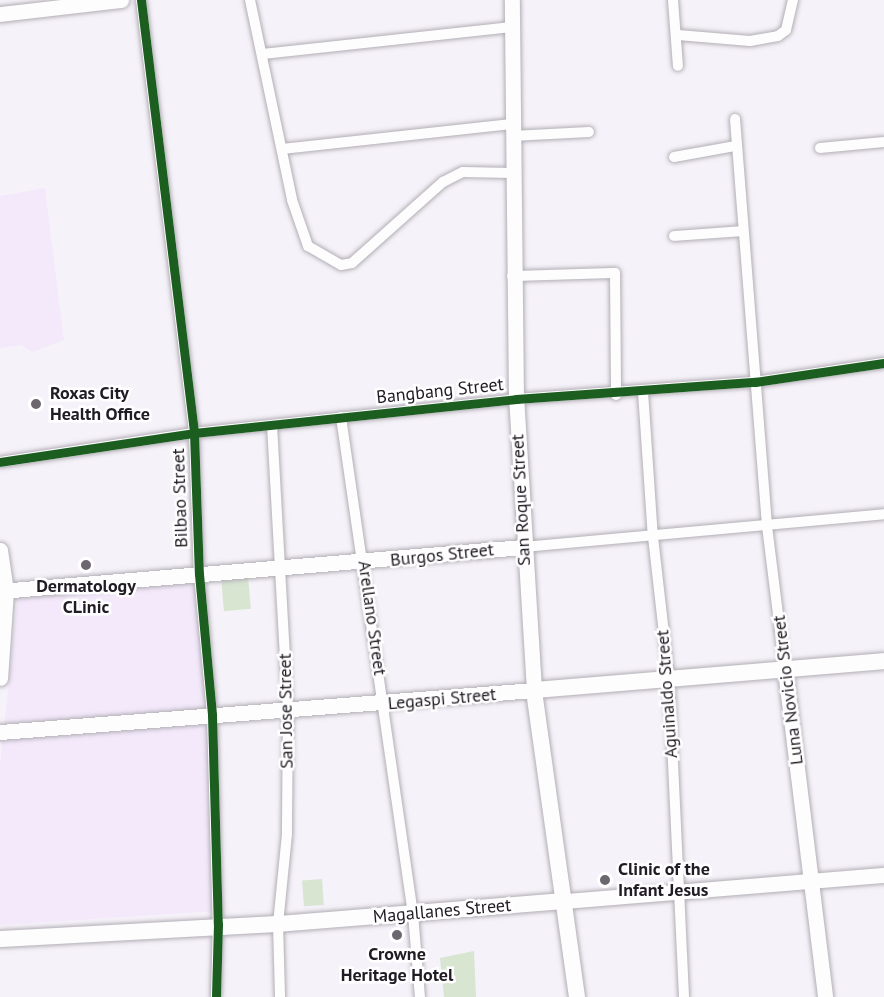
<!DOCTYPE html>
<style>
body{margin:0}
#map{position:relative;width:884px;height:997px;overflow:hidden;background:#f6f2f9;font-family:"PT Sans",sans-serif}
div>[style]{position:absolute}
.built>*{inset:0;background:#f3e9fb}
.green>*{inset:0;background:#d7e5d1;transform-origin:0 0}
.roads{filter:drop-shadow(0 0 2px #b2aeb5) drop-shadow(0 0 2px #b2aeb5)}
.street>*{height:10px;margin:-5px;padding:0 5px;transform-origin:5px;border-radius:5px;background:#fefdfe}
.secondary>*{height:15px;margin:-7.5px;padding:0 7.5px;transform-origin:7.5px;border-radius:7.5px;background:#fefdfe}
.primary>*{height:16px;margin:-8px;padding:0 8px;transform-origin:8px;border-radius:8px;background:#fefdfe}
.cycleway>*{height:9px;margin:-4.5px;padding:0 4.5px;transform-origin:4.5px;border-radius:4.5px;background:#1b5e20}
.dots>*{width:16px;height:16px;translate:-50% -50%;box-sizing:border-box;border:3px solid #fff;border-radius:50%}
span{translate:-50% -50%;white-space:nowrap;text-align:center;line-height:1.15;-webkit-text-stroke:5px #fff;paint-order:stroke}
.street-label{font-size:18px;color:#211c24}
.poi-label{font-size:18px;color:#211c24;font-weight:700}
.left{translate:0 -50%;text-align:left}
</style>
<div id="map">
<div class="built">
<div style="clip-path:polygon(45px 188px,64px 340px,32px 352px,21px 345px,0 348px,0 196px)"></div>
<div style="clip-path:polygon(203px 578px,216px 911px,0 925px,0 764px,18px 595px)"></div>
</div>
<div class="green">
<div style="left:248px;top:576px;width:33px;height:27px;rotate:85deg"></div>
<div style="left:322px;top:879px;width:26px;height:20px;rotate:86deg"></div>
<div style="clip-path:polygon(474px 951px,476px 997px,444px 997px,440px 958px)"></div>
</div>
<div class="roads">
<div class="street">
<div style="left:141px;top:0;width:436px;rotate:83deg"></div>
<div style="left:194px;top:433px;width:141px;rotate:88deg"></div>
<div style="left:199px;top:574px;width:142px;rotate:84.7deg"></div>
<div style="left:212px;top:715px;width:209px;rotate:88.4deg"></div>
<div style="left:218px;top:924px;width:73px;rotate:91.6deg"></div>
<div style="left:250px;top:0;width:204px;rotate:78.1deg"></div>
<div style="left:292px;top:200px;width:49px;rotate:70.8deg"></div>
<div style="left:308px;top:246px;width:38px;rotate:30deg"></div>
<div style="left:341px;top:265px;width:11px;rotate:-10deg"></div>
<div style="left:352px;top:263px;width:122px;rotate:-41.7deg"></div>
<div style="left:443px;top:182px;width:22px;rotate:-27deg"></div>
<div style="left:463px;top:172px;width:49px;rotate:1.2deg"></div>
<div style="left:673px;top:0;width:66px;rotate:85.7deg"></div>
<div style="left:678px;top:35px;width:72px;rotate:4.8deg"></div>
<div style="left:750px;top:41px;width:28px;rotate:-10deg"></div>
<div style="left:778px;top:36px;width:10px;rotate:-37deg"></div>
<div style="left:786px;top:30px;width:31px;rotate:-77deg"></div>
<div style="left:263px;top:54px;width:250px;rotate:-6.2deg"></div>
<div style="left:735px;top:119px;width:408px;rotate:85.5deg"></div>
<div style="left:767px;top:526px;width:145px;rotate:82.9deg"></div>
<div style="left:512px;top:136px;width:77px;rotate:-3deg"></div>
<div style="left:820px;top:148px;width:64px;rotate:-5.4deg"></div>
<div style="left:282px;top:149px;width:231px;rotate:-6.2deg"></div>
<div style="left:674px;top:157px;width:63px;rotate:-10.1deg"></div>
<div style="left:674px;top:236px;width:68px;rotate:-4.2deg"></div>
<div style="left:512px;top:276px;width:103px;rotate:-1.7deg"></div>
<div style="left:615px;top:273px;width:122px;rotate:89.5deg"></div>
<div style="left:643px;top:392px;width:145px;rotate:86.1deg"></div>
<div style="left:653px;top:537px;width:142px;rotate:83.5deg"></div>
<div style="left:669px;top:678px;width:319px;rotate:87.3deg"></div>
<div style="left:341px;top:417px;width:502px;rotate:81.76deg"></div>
<div style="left:413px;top:914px;width:83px;rotate:85.2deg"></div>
<div style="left:272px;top:425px;width:284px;rotate:86.8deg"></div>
<div style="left:288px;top:709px;width:125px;rotate:90.5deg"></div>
<div style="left:287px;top:834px;width:90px;rotate:95.7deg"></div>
<div style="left:278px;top:924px;width:73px;rotate:88.4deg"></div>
<div style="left:0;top:462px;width:196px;rotate:-8.5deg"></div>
<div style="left:194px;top:433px;width:324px;rotate:-6deg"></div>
<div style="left:516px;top:399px;width:240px;rotate:-4.1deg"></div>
<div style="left:755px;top:382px;width:130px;rotate:-8.4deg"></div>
<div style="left:523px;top:547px;width:363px;rotate:-5.2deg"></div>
</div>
<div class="secondary">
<div style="left:0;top:14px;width:122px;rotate:-6.6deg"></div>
<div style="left:0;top:550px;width:41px;rotate:81.7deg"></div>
<div style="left:6px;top:591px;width:87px;rotate:93.9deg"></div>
<div style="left:0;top:591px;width:525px;rotate:-4.81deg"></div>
<div style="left:785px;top:670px;width:329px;rotate:83deg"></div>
<div style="left:0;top:732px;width:536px;rotate:-4.5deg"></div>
<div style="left:534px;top:690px;width:292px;rotate:-93.5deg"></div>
<div style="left:516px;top:399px;width:399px;rotate:-90.6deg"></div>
<div style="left:565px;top:901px;width:320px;rotate:-4.7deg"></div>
</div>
<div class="primary">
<div style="left:0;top:939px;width:278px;rotate:-3.1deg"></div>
<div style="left:278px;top:924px;width:288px;rotate:-4.6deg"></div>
<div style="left:577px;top:997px;width:310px;rotate:-98deg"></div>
<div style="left:534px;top:690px;width:351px;rotate:-4.7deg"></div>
</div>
</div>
<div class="cycleway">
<div style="left:141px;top:0;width:436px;rotate:83deg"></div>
<div style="left:194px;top:433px;width:141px;rotate:88deg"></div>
<div style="left:199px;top:574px;width:142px;rotate:84.7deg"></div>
<div style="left:212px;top:715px;width:209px;rotate:88.4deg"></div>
<div style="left:218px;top:924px;width:73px;rotate:91.6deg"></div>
<div style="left:0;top:462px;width:196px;rotate:-8.5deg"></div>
<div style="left:194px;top:433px;width:324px;rotate:-6deg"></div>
<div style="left:516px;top:399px;width:240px;rotate:-4.1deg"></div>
<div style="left:755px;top:382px;width:130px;rotate:-8.4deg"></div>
</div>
<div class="dots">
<div style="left:36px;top:404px;background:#6c676f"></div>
<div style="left:86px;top:565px;background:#6c676f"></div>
<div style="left:605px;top:880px;background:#6c676f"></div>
<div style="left:397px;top:935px;background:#6c676f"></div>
</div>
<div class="street-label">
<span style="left:440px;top:391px;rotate:-6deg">Bangbang Street</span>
<span style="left:180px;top:498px;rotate:-92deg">Bilbao Street</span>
<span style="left:521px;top:500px;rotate:-93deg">San Roque Street</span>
<span style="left:442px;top:555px;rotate:-6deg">Burgos Street</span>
<span style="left:372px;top:618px;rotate:82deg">Arellano Street</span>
<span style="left:788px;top:690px;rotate:-97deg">Luna Novicio Street</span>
<span style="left:667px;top:694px;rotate:-94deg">Aguinaldo Street</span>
<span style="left:442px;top:699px;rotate:-5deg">Legaspi Street</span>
<span style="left:286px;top:711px;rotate:-91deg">San Jose Street</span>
<span style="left:442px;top:911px;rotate:-5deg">Magallanes Street</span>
</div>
<div class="poi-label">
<span class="left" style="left:50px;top:404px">Roxas City<br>Health Office</span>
<span style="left:86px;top:597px">Dermatology<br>CLinic</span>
<span class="left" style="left:618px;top:880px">Clinic of the<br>Infant Jesus</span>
<span style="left:397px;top:965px">Crowne<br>Heritage Hotel</span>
</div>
</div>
